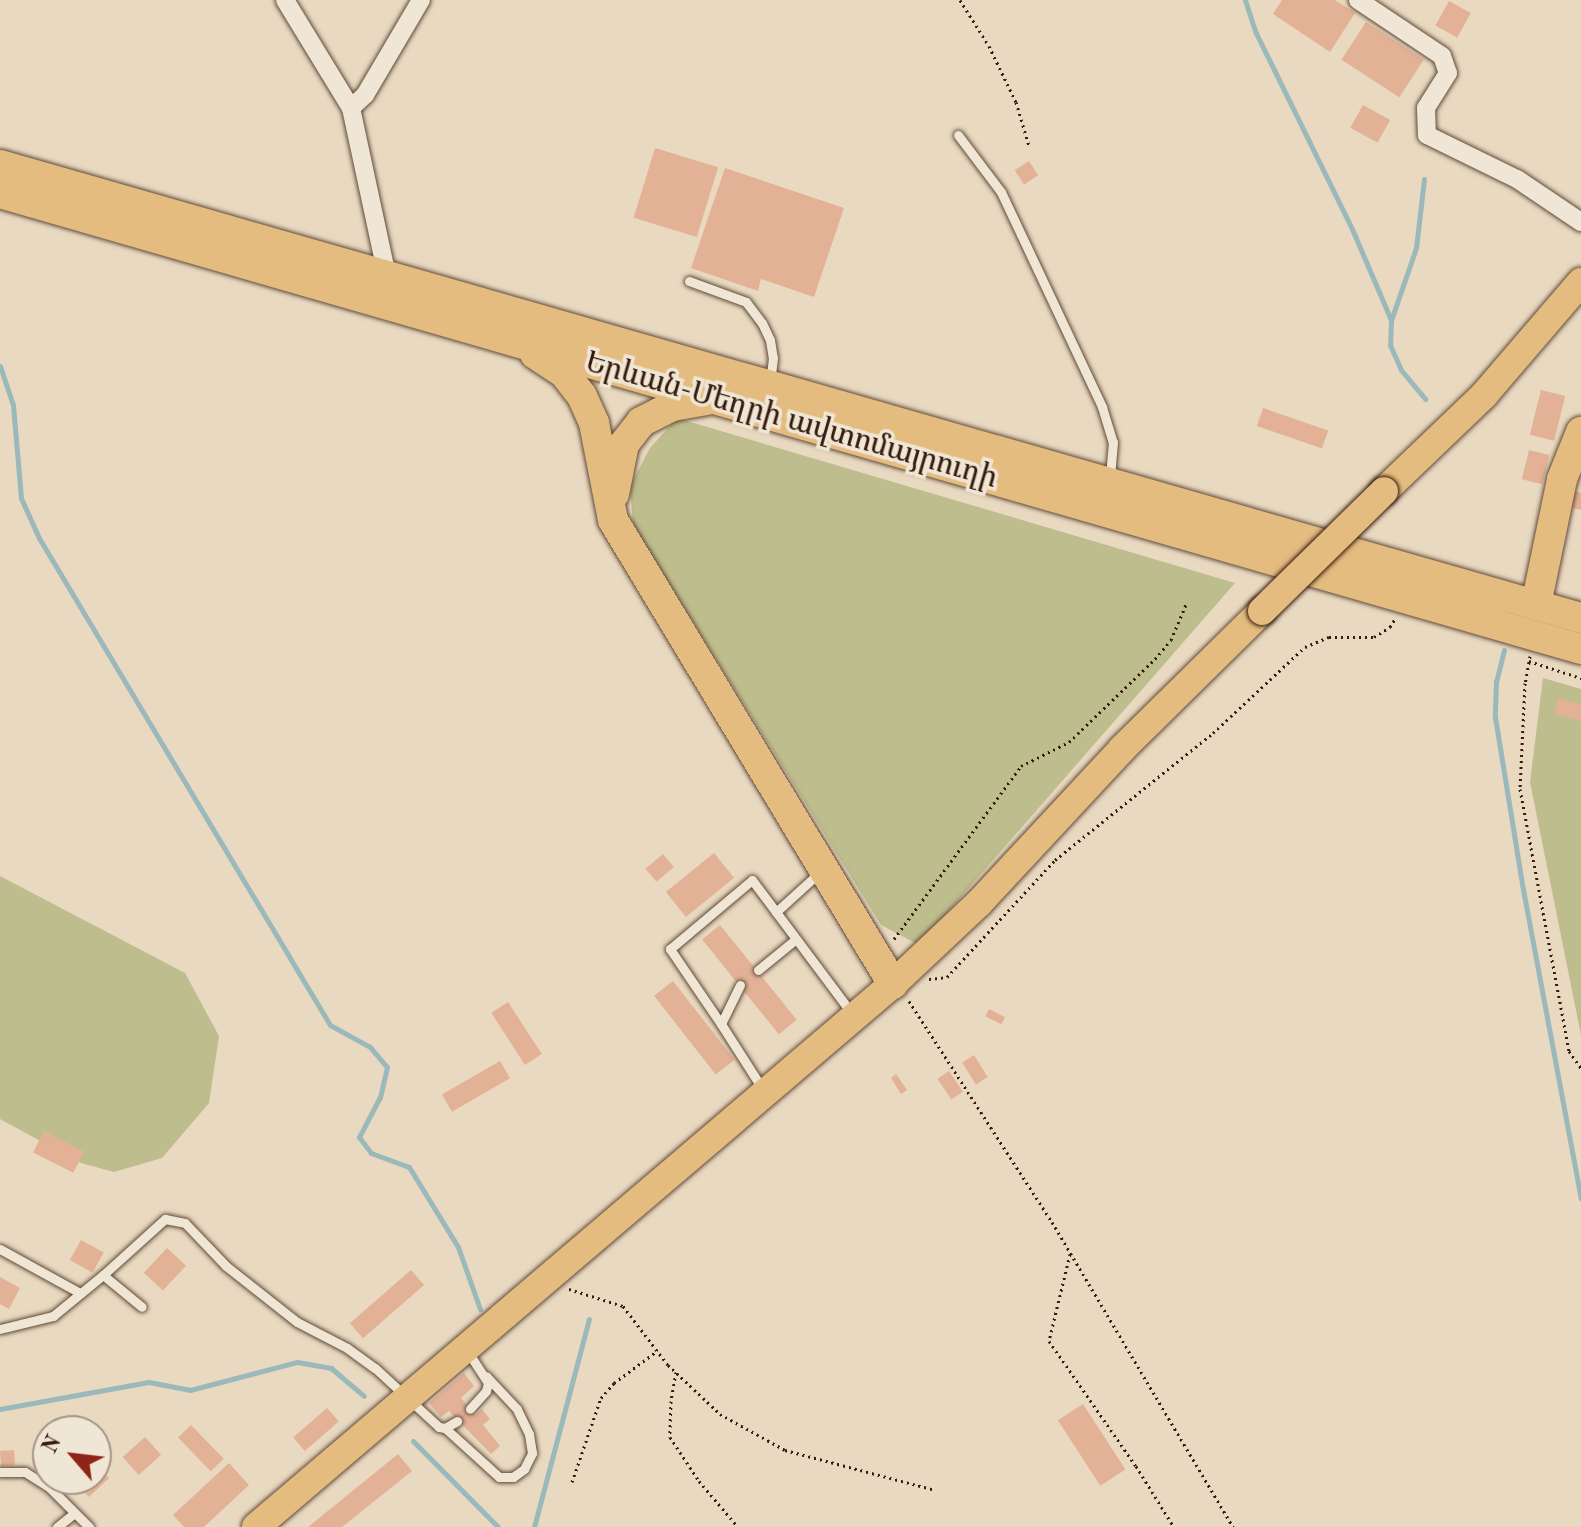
<!DOCTYPE html>
<meta charset="utf-8">
<style>
body{margin:0}
#map{position:relative;width:1581px;height:1527px;overflow:hidden;background:#e8d9c0;font-family:"Old Standard TT","Noto Serif Armenian",serif}
div>[style]{position:absolute}
.green>*{inset:0;background:#bebd8d}
.stream>*{height:5px;margin:-2.5px;padding:0 2.5px;transform-origin:2.5px;border-radius:2.5px;background:#9bb8bb}
.building>*{inset:0;background:#e3b296;transform-origin:0 0}
.path>*{height:3px;margin-top:-1.5px;transform-origin:0;background:repeating-linear-gradient(90deg,#341b0c 0 2px,transparent 0 6px)}
.roads{filter:drop-shadow(0 0 2px #614a39) drop-shadow(0 0 2px #614a39)}
.service>*{height:9px;margin:-4.5px;padding:0 4.5px;transform-origin:4.5px;border-radius:4.5px;background:#f0e6d6}
.minor>*{height:18px;margin:-9px;padding:0 9px;transform-origin:9px;border-radius:9px;background:#f0e6d6}
.primary>*{height:28px;margin:-14px;padding:0 14px;transform-origin:14px;border-radius:14px;background:#e4bc80}
.trunk>*{height:30px;margin:-15px;padding:0 15px;transform-origin:15px;border-radius:15px;background:#e4bc80}
.bridges{filter:drop-shadow(0 0 2px #341b0c) drop-shadow(0 0 2px #341b0c)}
.primary-bridge>*{height:28px;margin:-14px;padding:0 14px;transform-origin:14px;border-radius:14px;background:#e4bc80}
span{translate:-50% -50%;white-space:nowrap;text-align:center;line-height:1.15;-webkit-text-stroke:7px #f0e6d6;paint-order:stroke}
.street-label{font-size:30px;color:#341b0c}
.north{position:absolute;left:32px;top:1415px;width:80px;height:80px;box-sizing:border-box;background:#f0e6d6;border:2px solid #a59585;border-radius:50%;rotate:298deg;font-size:22px;font-weight:700;line-height:32px;text-align:center;color:#341b0c}
.north::after{content:'';display:block;margin:auto;width:28px;height:36px;background:#8f2418;clip-path:polygon(50% 0,100% 100%,50% 72%,0 100%)}
</style>
<div id="map">
<div class="green">
<div style="clip-path:polygon(677px 418px,1235px 583px,919px 945px,881px 925px,633px 525px,630px 486px,650px 448px)"></div>
<div style="clip-path:polygon(1543px 678px,1581px 689px,1581px 1035px,1530px 782px)"></div>
<div style="clip-path:polygon(0 876px,185px 973px,219px 1036px,209px 1103px,162px 1158px,114px 1172px,81px 1163px,0 1119px)"></div>
</div>
<div class="stream">
<div style="left:1245px;top:0;width:35px;rotate:72deg"></div>
<div style="left:1256px;top:33px;width:218px;rotate:63.9deg"></div>
<div style="left:1352px;top:229px;width:99px;rotate:66.8deg"></div>
<div style="left:1424px;top:179px;width:69px;rotate:96.6deg"></div>
<div style="left:1416px;top:248px;width:76px;rotate:109.1deg"></div>
<div style="left:1391px;top:320px;width:25px;rotate:92deg"></div>
<div style="left:1390px;top:345px;width:27px;rotate:66deg"></div>
<div style="left:1401px;top:370px;width:38px;rotate:50deg"></div>
<div style="left:0;top:366px;width:41px;rotate:71.6deg"></div>
<div style="left:13px;top:405px;width:93px;rotate:85.1deg"></div>
<div style="left:21px;top:498px;width:44px;rotate:65.8deg"></div>
<div style="left:39px;top:538px;width:567px;rotate:59.14deg"></div>
<div style="left:330px;top:1025px;width:46px;rotate:28.8deg"></div>
<div style="left:370px;top:1047px;width:26px;rotate:50deg"></div>
<div style="left:387px;top:1067px;width:31px;rotate:103deg"></div>
<div style="left:380px;top:1097px;width:45px;rotate:117.7deg"></div>
<div style="left:359px;top:1137px;width:20px;rotate:53deg"></div>
<div style="left:371px;top:1153px;width:40px;rotate:20.2deg"></div>
<div style="left:409px;top:1167px;width:94px;rotate:58.5deg"></div>
<div style="left:458px;top:1247px;width:66px;rotate:70.5deg"></div>
<div style="left:1504px;top:650px;width:32px;rotate:104deg"></div>
<div style="left:1496px;top:681px;width:36px;rotate:92deg"></div>
<div style="left:1495px;top:717px;width:169px;rotate:80.8deg"></div>
<div style="left:1522px;top:884px;width:320px;rotate:79.4deg"></div>
<div style="left:0;top:1409px;width:151px;rotate:-10.3deg"></div>
<div style="left:149px;top:1382px;width:42px;rotate:11deg"></div>
<div style="left:190px;top:1390px;width:111px;rotate:-14.7deg"></div>
<div style="left:297px;top:1362px;width:35px;rotate:10deg"></div>
<div style="left:331px;top:1368px;width:43px;rotate:40.3deg"></div>
<div style="left:413px;top:1441px;width:121px;rotate:45.3deg"></div>
<div style="left:534px;top:1527px;width:215px;rotate:-75.2deg"></div>
</div>
<div class="building">
<div style="clip-path:polygon(1282px 0,1335px 0,1355px 13px,1330px 52px,1273px 14px)"></div>
<div style="left:1449px;top:1px;width:25px;height:28px;rotate:29deg"></div>
<div style="left:1366px;top:22px;width:69px;height:45px;rotate:33deg"></div>
<div style="left:1363px;top:105px;width:31px;height:26px;rotate:29deg"></div>
<div style="left:655px;top:148px;width:66px;height:73px;rotate:17deg"></div>
<div style="left:1029px;top:161px;width:17px;height:17px;rotate:57deg"></div>
<div style="clip-path:polygon(725px 168px,844px 208px,814px 297px,761px 279px,758px 291px,691px 268px)"></div>
<div style="left:1541px;top:390px;width:25px;height:46px;rotate:14deg"></div>
<div style="left:1263px;top:408px;width:69px;height:19px;rotate:19deg"></div>
<div style="left:1529px;top:450px;width:21px;height:30px;rotate:14deg"></div>
<div style="clip-path:polygon(1570px 490px,1581px 493px,1581px 510px,1565px 506px)"></div>
<div style="clip-path:polygon(1558px 698px,1581px 704px,1581px 721px,1554px 714px)"></div>
<div style="left:714px;top:853px;width:32px;height:62px;rotate:51deg"></div>
<div style="left:663px;top:854px;width:17px;height:23px;rotate:50deg"></div>
<div style="left:720px;top:925px;width:122px;height:23px;rotate:51deg"></div>
<div style="left:673px;top:981px;width:100px;height:24px;rotate:52deg"></div>
<div style="left:508px;top:1002px;width:62px;height:20px;rotate:57deg"></div>
<div style="left:989px;top:1009px;width:18px;height:8px;rotate:27deg"></div>
<div style="left:974px;top:1055px;width:26px;height:14px;rotate:58deg"></div>
<div style="left:500px;top:1061px;width:20px;height:67px;rotate:60deg"></div>
<div style="left:949px;top:1071px;width:25px;height:14px;rotate:56deg"></div>
<div style="clip-path:polygon(896px 1074px,907px 1090px,901px 1094px,891px 1078px)"></div>
<div style="left:44px;top:1131px;width:45px;height:24px;rotate:27deg"></div>
<div style="left:81px;top:1240px;width:26px;height:23px;rotate:29deg"></div>
<div style="left:167px;top:1248px;width:26px;height:34px;rotate:43deg"></div>
<div style="left:411px;top:1270px;width:20px;height:81px;rotate:49deg"></div>
<div style="clip-path:polygon(0 1277px,20px 1288px,9px 1309px,0 1304px)"></div>
<div style="clip-path:polygon(464px 1373px,474px 1386px,461px 1398px,475px 1415px,482px 1409px,490px 1419px,483px 1425px,500px 1446px,491px 1454px,449px 1411px,441px 1417px,429px 1403px)"></div>
<div style="left:1083px;top:1404px;width:78px;height:30px;rotate:57deg"></div>
<div style="left:327px;top:1408px;width:18px;height:45px;rotate:49deg"></div>
<div style="left:191px;top:1425px;width:47px;height:18px;rotate:46deg"></div>
<div style="left:145px;top:1437px;width:24px;height:30px;rotate:48deg"></div>
<div style="left:14px;top:1450px;width:15px;height:14px;rotate:86deg"></div>
<div style="clip-path:polygon(398px 1454px,412px 1471px,342px 1527px,308px 1527px)"></div>
<div style="clip-path:polygon(229px 1463px,249px 1485px,204px 1527px,184px 1527px,173px 1515px)"></div>
<div style="clip-path:polygon(96px 1464px,109px 1478px,89px 1497px,72px 1479px,96px 1479px)"></div>
</div>
<div class="path">
<div style="left:960px;top:0;width:54px;rotate:57.8deg"></div>
<div style="left:989px;top:46px;width:62px;rotate:64.3deg"></div>
<div style="left:1016px;top:102px;width:46px;rotate:73.5deg"></div>
<div style="left:1530px;top:656px;width:27px;rotate:100deg"></div>
<div style="left:1525px;top:683px;width:106px;rotate:92.7deg"></div>
<div style="left:1520px;top:789px;width:267px;rotate:79.4deg"></div>
<div style="left:1569px;top:1051px;width:21px;rotate:55deg"></div>
<div style="left:1529px;top:661px;width:55px;rotate:18.1deg"></div>
<div style="left:894px;top:939px;width:215px;rotate:-53.7deg"></div>
<div style="left:1021px;top:766px;width:54px;rotate:-26.6deg"></div>
<div style="left:1069px;top:742px;width:120px;rotate:-44deg"></div>
<div style="left:1155px;top:659px;width:25px;rotate:-50deg"></div>
<div style="left:1171px;top:640px;width:41px;rotate:-67.2deg"></div>
<div style="left:929px;top:979px;width:18px;rotate:-6deg"></div>
<div style="left:947px;top:977px;width:159px;rotate:-47.3deg"></div>
<div style="left:1055px;top:860px;width:203px;rotate:-38.8deg"></div>
<div style="left:1213px;top:733px;width:126px;rotate:-43.1deg"></div>
<div style="left:1305px;top:647px;width:26px;rotate:-23deg"></div>
<div style="left:1329px;top:637px;width:45px"></div>
<div style="left:1374px;top:637px;width:19px;rotate:-32deg"></div>
<div style="left:1390px;top:627px;width:9px;rotate:-58deg"></div>
<div style="left:909px;top:1001px;width:263px;rotate:57.1deg"></div>
<div style="left:1052px;top:1222px;width:355px;rotate:59.3deg"></div>
<div style="left:1070px;top:1254px;width:89px;rotate:103.6deg"></div>
<div style="left:1049px;top:1341px;width:152px;rotate:55.2deg"></div>
<div style="left:1136px;top:1466px;width:72px;rotate:58.1deg"></div>
<div style="left:569px;top:1289px;width:57px;rotate:17.5deg"></div>
<div style="left:623px;top:1306px;width:74px;rotate:52.7deg"></div>
<div style="left:668px;top:1365px;width:71px;rotate:43.3deg"></div>
<div style="left:720px;top:1414px;width:74px;rotate:29deg"></div>
<div style="left:785px;top:1450px;width:155px;rotate:14.9deg"></div>
<div style="left:676px;top:1372px;width:29px;rotate:100deg"></div>
<div style="left:671px;top:1401px;width:36px;rotate:92deg"></div>
<div style="left:670px;top:1437px;width:53px;rotate:56.6deg"></div>
<div style="left:699px;top:1481px;width:60px;rotate:49.7deg"></div>
<div style="left:572px;top:1482px;width:89px;rotate:-71deg"></div>
<div style="left:601px;top:1398px;width:20px;rotate:-49deg"></div>
<div style="left:614px;top:1383px;width:54px;rotate:-36.7deg"></div>
</div>
<div class="roads">
<div class="service">
<div style="left:958px;top:135px;width:71px;rotate:53deg"></div>
<div style="left:1001px;top:192px;width:238px;rotate:64.8deg"></div>
<div style="left:1102px;top:407px;width:37px;rotate:73deg"></div>
<div style="left:1113px;top:442px;width:38px;rotate:95deg"></div>
<div style="left:689px;top:281px;width:61px;rotate:20.2deg"></div>
<div style="left:746px;top:302px;width:26px;rotate:53deg"></div>
<div style="left:762px;top:323px;width:19px;rotate:65deg"></div>
<div style="left:770px;top:340px;width:18px;rotate:81deg"></div>
<div style="left:773px;top:358px;width:23px;rotate:97deg"></div>
<div style="left:821px;top:871px;width:61px;rotate:137.7deg"></div>
<div style="left:776px;top:912px;width:129px;rotate:53.2deg"></div>
<div style="left:758px;top:970px;width:49px;rotate:-39.2deg"></div>
<div style="left:740px;top:985px;width:43px;rotate:116deg"></div>
<div style="left:721px;top:1024px;width:76px;rotate:57.4deg"></div>
<div style="left:721px;top:1024px;width:91px;rotate:-124.2deg"></div>
<div style="left:670px;top:949px;width:107px;rotate:-40.1deg"></div>
<div style="left:752px;top:880px;width:40px;rotate:53deg"></div>
<div style="left:0;top:1249px;width:91px;rotate:28.8deg"></div>
<div style="left:103px;top:1275px;width:84px;rotate:-42.1deg"></div>
<div style="left:165px;top:1219px;width:20px;rotate:11deg"></div>
<div style="left:185px;top:1223px;width:59px;rotate:46.4deg"></div>
<div style="left:226px;top:1266px;width:90px;rotate:38.3deg"></div>
<div style="left:297px;top:1322px;width:56px;rotate:27.5deg"></div>
<div style="left:347px;top:1348px;width:34px;rotate:36deg"></div>
<div style="left:375px;top:1368px;width:87px;rotate:42.7deg"></div>
<div style="left:439px;top:1427px;width:6px;rotate:9deg"></div>
<div style="left:445px;top:1428px;width:14px;rotate:-30deg"></div>
<div style="left:0;top:1329px;width:55px;rotate:-13.8deg"></div>
<div style="left:53px;top:1316px;width:65px;rotate:-39.4deg"></div>
<div style="left:103px;top:1275px;width:50px;rotate:39.4deg"></div>
<div style="left:468px;top:1352px;width:37px;rotate:57deg"></div>
<div style="left:488px;top:1383px;width:8px;rotate:104deg"></div>
<div style="left:486px;top:1391px;width:24px;rotate:132deg"></div>
<div style="left:445px;top:1428px;width:73px;rotate:42.2deg"></div>
<div style="left:499px;top:1477px;width:14px"></div>
<div style="left:513px;top:1477px;width:14px;rotate:-36deg"></div>
<div style="left:524px;top:1469px;width:18px;rotate:-63deg"></div>
<div style="left:532px;top:1453px;width:19px;rotate:-99deg"></div>
<div style="left:529px;top:1434px;width:28px;rotate:-116deg"></div>
<div style="left:517px;top:1409px;width:45px;rotate:-133.2deg"></div>
<div style="left:0;top:1472px;width:25px"></div>
<div style="left:25px;top:1472px;width:28px;rotate:32deg"></div>
<div style="left:49px;top:1487px;width:57px;rotate:45deg"></div>
<div style="left:57px;top:1527px;width:22px;rotate:-39deg"></div>
</div>
<div class="minor">
<div style="left:285px;top:0;width:127px;rotate:58.6deg"></div>
<div style="left:351px;top:108px;width:172px;rotate:77.9deg"></div>
<div style="left:1358px;top:0;width:101px;rotate:33.7deg"></div>
<div style="left:1442px;top:56px;width:18px;rotate:71deg"></div>
<div style="left:1448px;top:73px;width:41px;rotate:122.2deg"></div>
<div style="left:1426px;top:108px;width:27px;rotate:88deg"></div>
<div style="left:1427px;top:135px;width:100px;rotate:26.1deg"></div>
<div style="left:1517px;top:179px;width:77px;rotate:33.9deg"></div>
<div style="left:351px;top:108px;width:19px;rotate:-43deg"></div>
<div style="left:365px;top:95px;width:110px;rotate:-59.5deg"></div>
</div>
<div class="primary">
<div style="left:1384px;top:491px;width:139px;rotate:-43.8deg"></div>
<div style="left:1484px;top:395px;width:149px;rotate:-49.4deg"></div>
<div style="left:256px;top:1527px;width:837px;rotate:-40.45deg"></div>
<div style="left:893px;top:984px;width:118px;rotate:-43.3deg"></div>
<div style="left:979px;top:903px;width:210px;rotate:-47.1deg"></div>
<div style="left:1122px;top:749px;width:197px;rotate:-44.6deg"></div>
</div>
<div class="trunk">
<div style="left:0;top:165px;width:1645px;rotate:15.99deg"></div>
<div style="left:0;top:193px;width:1645px;rotate:16.09deg"></div>
<div style="left:535px;top:354px;width:35px;rotate:33deg"></div>
<div style="left:564px;top:373px;width:29px;rotate:52deg"></div>
<div style="left:582px;top:396px;width:30px;rotate:66deg"></div>
<div style="left:594px;top:423px;width:99px;rotate:78.9deg"></div>
<div style="left:613px;top:520px;width:542px;rotate:58.89deg"></div>
<div style="left:614px;top:494px;width:51px;rotate:-78.7deg"></div>
<div style="left:624px;top:444px;width:28px;rotate:-52deg"></div>
<div style="left:641px;top:422px;width:36px;rotate:-27deg"></div>
<div style="left:673px;top:406px;width:34px;rotate:-10deg"></div>
<div style="left:1536px;top:605px;width:129px;rotate:-78.3deg"></div>
<div style="left:1562px;top:479px;width:51px;rotate:-68deg"></div>
</div>
</div>
<div class="bridges">
<div class="primary-bridge">
<div style="left:1262px;top:611px;width:171px;rotate:-44.5deg"></div>
</div>
</div>
<div class="street-label">
<span style="left:791px;top:421px;rotate:16deg">Երևան-Մեղրի ավտոմայրուղի</span>
</div>
<div class="north">N</div>
</div>
